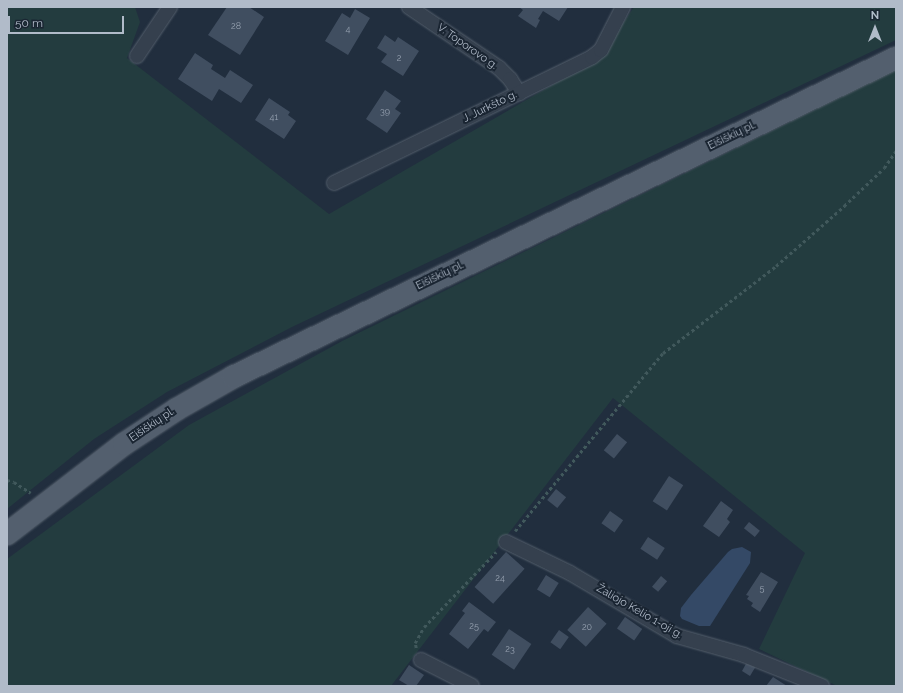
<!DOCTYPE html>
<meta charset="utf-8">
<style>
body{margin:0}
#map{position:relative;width:903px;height:693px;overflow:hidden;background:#212e3e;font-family:Raleway,sans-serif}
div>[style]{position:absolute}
.green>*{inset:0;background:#233c3f}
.water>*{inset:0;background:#344966}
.building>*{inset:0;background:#404e60;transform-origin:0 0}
.path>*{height:2.5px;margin-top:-1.25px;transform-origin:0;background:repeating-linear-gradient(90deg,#41595c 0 3px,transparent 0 6px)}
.roads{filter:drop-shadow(0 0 1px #535e6b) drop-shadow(0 0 1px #535e6b)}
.street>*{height:14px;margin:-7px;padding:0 7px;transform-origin:7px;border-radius:7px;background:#35404e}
.primary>*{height:22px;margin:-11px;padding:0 11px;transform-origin:11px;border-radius:11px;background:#535f6e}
span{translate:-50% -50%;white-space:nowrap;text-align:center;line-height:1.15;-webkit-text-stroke:4px #1a2532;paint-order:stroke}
.number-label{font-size:9px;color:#95a0af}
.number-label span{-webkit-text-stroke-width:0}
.street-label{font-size:11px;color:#b1bbc9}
.frame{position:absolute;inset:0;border:8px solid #b1bbc9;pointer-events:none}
.north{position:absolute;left:855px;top:8px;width:40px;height:40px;-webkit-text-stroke:3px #1a2532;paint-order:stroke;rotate:0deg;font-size:11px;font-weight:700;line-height:16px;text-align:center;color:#b1bbc9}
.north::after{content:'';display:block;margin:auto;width:14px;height:18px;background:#b1bbc9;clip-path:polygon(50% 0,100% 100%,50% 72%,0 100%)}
.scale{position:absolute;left:8px;top:16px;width:116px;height:18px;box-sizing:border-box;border:2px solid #b1bbc9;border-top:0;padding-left:5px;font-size:12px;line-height:14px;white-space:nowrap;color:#b1bbc9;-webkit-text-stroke:3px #1a2532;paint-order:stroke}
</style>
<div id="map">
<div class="green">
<div style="clip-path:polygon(7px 7px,135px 7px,140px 22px,127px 58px,329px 214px,599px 58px,634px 7px,896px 7px,896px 40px,292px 327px,167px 392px,94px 439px,7px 509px)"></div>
<div style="clip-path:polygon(896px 70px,896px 686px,837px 686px,759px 649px,805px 553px,613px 398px,391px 686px,7px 686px,7px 559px,189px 425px,344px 340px)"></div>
</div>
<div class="water">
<div style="clip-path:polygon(742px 547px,751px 552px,750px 563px,710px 626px,699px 626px,682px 619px,680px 616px,681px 608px,691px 595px,728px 552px,732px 549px)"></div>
</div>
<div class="building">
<div style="clip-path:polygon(227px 7px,249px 7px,264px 17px,240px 55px,208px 35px)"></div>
<div style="clip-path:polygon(519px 7px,568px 7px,559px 21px,543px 11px,538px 19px,540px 20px,536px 28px,518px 16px,523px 10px)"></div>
<div style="clip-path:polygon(355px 9px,370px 18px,348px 55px,325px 41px,342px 13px,350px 18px)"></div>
<div style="clip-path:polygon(385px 35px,395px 42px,398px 37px,419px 51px,403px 76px,381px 62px,387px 54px,377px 48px)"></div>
<div style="clip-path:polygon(195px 53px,213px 65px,211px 69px,225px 78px,230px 70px,253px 85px,241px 103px,219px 89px,212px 101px,178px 79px)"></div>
<div style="clip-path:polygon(385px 90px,401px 101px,395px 109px,401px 113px,387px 133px,366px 119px)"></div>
<div style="clip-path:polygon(269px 98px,290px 112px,288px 115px,296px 121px,284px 139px,255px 120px)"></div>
<div style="left:617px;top:434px;width:13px;height:21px;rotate:39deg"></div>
<div style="left:669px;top:476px;width:17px;height:30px;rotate:33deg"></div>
<div style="left:556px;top:489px;width:13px;height:14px;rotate:39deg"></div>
<div style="clip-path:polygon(721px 501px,733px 510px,727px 519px,730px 522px,719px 537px,703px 526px)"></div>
<div style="left:610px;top:511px;width:16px;height:15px;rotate:35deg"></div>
<div style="left:749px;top:522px;width:14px;height:8px;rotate:39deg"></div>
<div style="left:648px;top:537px;width:20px;height:14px;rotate:33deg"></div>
<div style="left:506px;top:552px;width:25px;height:47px;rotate:42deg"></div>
<div style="clip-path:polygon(761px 572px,778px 582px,760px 612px,751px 606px,753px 603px,747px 599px,749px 596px,746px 595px)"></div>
<div style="left:546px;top:575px;width:15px;height:17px;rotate:32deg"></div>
<div style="left:661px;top:576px;width:8px;height:14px;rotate:40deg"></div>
<div style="clip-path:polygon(469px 602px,496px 622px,488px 632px,484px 629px,468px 649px,449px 634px,465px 613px,462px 611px)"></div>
<div style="left:588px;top:607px;width:25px;height:31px;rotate:42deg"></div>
<div style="left:625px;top:617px;width:21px;height:14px;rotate:35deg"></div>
<div style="left:509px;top:629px;width:27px;height:31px;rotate:34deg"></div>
<div style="left:559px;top:630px;width:12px;height:15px;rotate:35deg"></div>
<div style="clip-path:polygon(747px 662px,756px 666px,750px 676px,742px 671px)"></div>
<div style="clip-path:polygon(409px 665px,424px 675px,416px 686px,409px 686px,399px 680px)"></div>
<div style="clip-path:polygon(773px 677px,787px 686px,766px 686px)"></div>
</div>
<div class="path">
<div style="left:7px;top:480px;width:7px;rotate:16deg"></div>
<div style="left:14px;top:482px;width:20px;rotate:33deg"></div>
<div style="left:515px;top:531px;width:231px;rotate:-50.3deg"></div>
<div style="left:663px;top:353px;width:143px;rotate:-37.6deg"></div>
<div style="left:776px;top:266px;width:91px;rotate:-41.4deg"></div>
<div style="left:844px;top:206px;width:55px;rotate:-43.5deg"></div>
<div style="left:884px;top:168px;width:21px;rotate:-55deg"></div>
<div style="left:416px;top:648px;width:5px;rotate:-101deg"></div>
<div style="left:415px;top:643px;width:18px;rotate:-61deg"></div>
<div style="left:424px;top:627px;width:104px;rotate:-46.2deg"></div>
</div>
<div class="roads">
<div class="street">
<div style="left:409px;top:7px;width:109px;rotate:34.1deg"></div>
<div style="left:499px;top:68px;width:16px;rotate:45deg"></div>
<div style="left:510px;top:79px;width:17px;rotate:57deg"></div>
<div style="left:137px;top:56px;width:59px;rotate:-56deg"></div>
<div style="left:334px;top:183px;width:287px;rotate:-26deg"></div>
<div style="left:592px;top:57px;width:11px;rotate:-38deg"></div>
<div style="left:601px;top:50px;width:48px;rotate:-62.9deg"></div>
<div style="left:506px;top:542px;width:71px;rotate:25.8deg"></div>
<div style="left:570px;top:573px;width:124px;rotate:30.5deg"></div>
<div style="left:677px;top:636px;width:70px;rotate:15.8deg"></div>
<div style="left:744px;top:655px;width:84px;rotate:21.7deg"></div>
<div style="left:421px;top:660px;width:57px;rotate:27deg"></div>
</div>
<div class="primary">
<div style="left:7px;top:534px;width:148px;rotate:-37.6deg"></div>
<div style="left:124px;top:444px;width:64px;rotate:-33.4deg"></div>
<div style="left:177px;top:409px;width:64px;rotate:-29.7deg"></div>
<div style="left:233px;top:377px;width:736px;rotate:-25.69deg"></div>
</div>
</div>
<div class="number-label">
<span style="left:236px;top:26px">28</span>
<span style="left:348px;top:29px">4</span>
<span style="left:399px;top:58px">2</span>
<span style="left:385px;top:111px">39</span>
<span style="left:274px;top:117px">41</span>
<span style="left:500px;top:578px">24</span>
<span style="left:762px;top:588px">5</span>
<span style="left:474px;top:626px">25</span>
<span style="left:587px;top:627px">20</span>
<span style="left:510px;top:649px">23</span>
</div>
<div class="street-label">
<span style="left:467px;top:47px;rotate:35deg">V. Toporovo g.</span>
<span style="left:490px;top:107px;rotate:-26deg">J. Jurkšto g.</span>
<span style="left:732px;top:136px;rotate:-26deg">Eišiškių pl.</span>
<span style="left:440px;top:276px;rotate:-26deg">Eišiškių pl.</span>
<span style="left:152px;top:425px;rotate:-34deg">Eišiškių pl.</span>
<span style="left:639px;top:612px;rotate:30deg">Žaliojo Kelio 1-oji g.</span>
</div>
<div class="frame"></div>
<div class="north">N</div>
<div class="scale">50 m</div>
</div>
